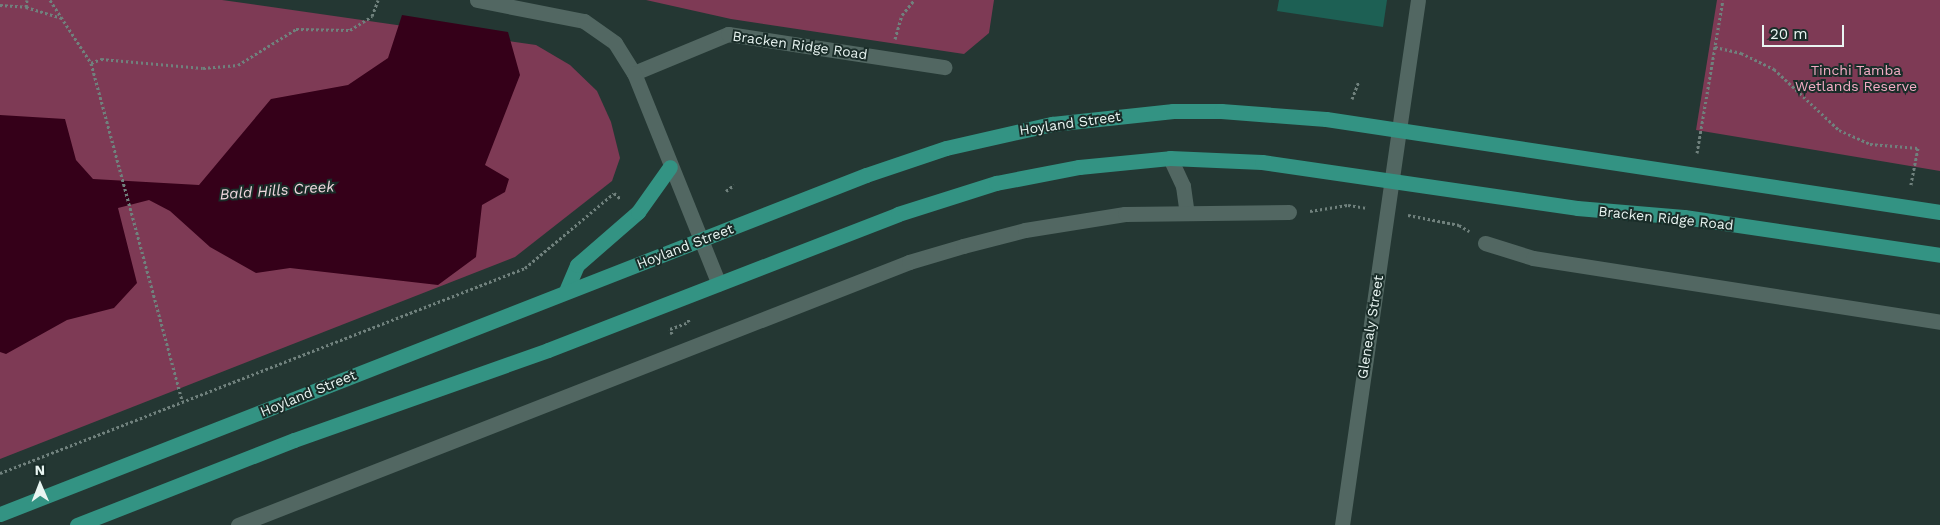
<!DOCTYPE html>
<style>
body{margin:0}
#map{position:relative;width:1940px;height:525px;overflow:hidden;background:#243733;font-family:"Work Sans",sans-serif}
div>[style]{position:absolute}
.green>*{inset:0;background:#7e3a55}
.water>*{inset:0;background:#350019}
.building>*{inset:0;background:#1d6054}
.path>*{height:3px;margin-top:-1.5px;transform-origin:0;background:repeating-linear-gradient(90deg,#70817d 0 2.5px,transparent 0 5px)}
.service>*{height:15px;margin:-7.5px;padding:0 7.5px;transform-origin:7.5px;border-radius:7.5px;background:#526762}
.minor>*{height:15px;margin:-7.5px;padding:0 7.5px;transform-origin:7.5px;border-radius:7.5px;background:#526762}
.primary>*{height:15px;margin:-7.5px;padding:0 7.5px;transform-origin:7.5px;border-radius:7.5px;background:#339383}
span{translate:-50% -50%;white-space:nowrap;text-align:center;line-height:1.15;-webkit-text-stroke:4px #1a2d29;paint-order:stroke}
.street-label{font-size:14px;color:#e9f5f2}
.park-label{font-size:14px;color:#f3adc5}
.water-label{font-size:15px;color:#efd7de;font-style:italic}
.north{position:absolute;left:15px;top:460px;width:50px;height:50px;-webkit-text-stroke:4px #1a2d29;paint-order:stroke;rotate:359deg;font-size:14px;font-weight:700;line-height:20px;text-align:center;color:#e9f5f2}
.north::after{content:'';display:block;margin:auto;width:18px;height:22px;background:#e9f5f2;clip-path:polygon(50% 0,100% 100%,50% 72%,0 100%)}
.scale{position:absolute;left:1762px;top:25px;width:82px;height:22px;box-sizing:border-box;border:2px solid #e9f5f2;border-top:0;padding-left:6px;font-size:15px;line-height:18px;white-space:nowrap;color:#e9f5f2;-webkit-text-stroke:4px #1a2d29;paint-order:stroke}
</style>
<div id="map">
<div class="green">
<div style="clip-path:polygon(0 0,222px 0,536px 45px,570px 65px,597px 91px,611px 122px,620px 158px,612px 181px,515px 257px,0 459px)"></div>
<div style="clip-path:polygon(646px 0,994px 0,989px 33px,964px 54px,731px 19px)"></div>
<div style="clip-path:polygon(1717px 0,1940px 0,1940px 171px,1696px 130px)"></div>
</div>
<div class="water">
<div style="clip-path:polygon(402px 15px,508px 32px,520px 75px,485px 165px,509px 179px,505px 192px,482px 205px,476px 257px,438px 285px,290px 268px,256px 273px,210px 247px,170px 211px,149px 200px,118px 208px,137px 283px,114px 308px,67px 320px,6px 354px,0 352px,0 115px,65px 119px,76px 160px,93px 179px,199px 185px,271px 99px,348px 85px,388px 58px)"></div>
</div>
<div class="building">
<div style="clip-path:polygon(1279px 0,1387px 0,1383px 27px,1277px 11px)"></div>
</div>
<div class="path">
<div style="left:50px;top:0;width:75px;rotate:56.9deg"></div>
<div style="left:91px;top:63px;width:350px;rotate:74.9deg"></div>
<div style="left:0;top:5px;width:26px;rotate:4deg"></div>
<div style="left:26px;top:7px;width:37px;rotate:17deg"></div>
<div style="left:26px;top:7px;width:7px;rotate:-82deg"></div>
<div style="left:895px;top:39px;width:25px;rotate:-74deg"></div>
<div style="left:902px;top:15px;width:19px;rotate:-51deg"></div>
<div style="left:1715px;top:47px;width:27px;rotate:13deg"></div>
<div style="left:1741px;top:53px;width:37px;rotate:26deg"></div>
<div style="left:1774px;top:69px;width:89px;rotate:43.2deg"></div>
<div style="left:1839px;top:130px;width:34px;rotate:24deg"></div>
<div style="left:1870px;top:144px;width:48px;rotate:4.8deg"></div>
<div style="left:1918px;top:148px;width:38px;rotate:101deg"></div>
<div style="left:91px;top:63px;width:11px;rotate:-22deg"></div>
<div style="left:101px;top:59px;width:102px;rotate:5deg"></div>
<div style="left:203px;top:68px;width:35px;rotate:-5deg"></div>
<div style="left:238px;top:65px;width:68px;rotate:-31.8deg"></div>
<div style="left:296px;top:29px;width:54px;rotate:1.1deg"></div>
<div style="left:350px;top:30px;width:26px;rotate:-32deg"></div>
<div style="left:372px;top:16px;width:17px;rotate:-69deg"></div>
<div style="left:1352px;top:99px;width:19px;rotate:-69deg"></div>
<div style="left:1697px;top:153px;width:155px;rotate:-80.4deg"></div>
<div style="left:726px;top:191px;width:10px;rotate:-37deg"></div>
<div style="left:1310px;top:211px;width:38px;rotate:-9deg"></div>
<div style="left:1348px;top:205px;width:20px;rotate:9deg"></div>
<div style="left:1408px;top:215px;width:52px;rotate:11.1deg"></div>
<div style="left:1459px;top:225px;width:12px;rotate:31deg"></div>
<div style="left:672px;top:334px;width:5px;rotate:-112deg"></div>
<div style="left:670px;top:329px;width:20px;rotate:-20deg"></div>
<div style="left:689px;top:322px;width:3px;rotate:-108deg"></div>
<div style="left:0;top:473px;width:564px;rotate:-21.33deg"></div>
<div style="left:525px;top:268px;width:116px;rotate:-40.1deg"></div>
<div style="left:614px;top:193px;width:9px;rotate:41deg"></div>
</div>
<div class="service">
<div style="left:634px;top:73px;width:102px;rotate:-22.5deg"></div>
<div style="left:728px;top:34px;width:219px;rotate:8.7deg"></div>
<div style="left:1399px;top:130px;width:131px;rotate:-81.7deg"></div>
</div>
<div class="minor">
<div style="left:477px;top:0;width:109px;rotate:11.1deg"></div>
<div style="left:584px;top:21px;width:38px;rotate:35deg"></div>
<div style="left:615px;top:43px;width:36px;rotate:58deg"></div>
<div style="left:634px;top:73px;width:227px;rotate:68.1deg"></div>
<div style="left:1170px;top:158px;width:31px;rotate:65deg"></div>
<div style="left:1183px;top:186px;width:27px;rotate:82deg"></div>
<div style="left:1485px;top:243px;width:50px;rotate:17.4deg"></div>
<div style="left:1533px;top:258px;width:412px;rotate:8.9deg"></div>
<div style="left:238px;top:525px;width:721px;rotate:-21.4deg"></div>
<div style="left:909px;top:262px;width:56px;rotate:-16.5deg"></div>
<div style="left:963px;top:246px;width:64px;rotate:-14.5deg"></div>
<div style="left:1025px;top:230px;width:101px;rotate:-9.1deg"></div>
<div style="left:1125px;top:214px;width:164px;rotate:-0.7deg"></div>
<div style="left:1342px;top:525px;width:399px;rotate:-81.8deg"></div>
</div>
<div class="primary">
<div style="left:566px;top:291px;width:28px;rotate:-67deg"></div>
<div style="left:577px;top:265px;width:81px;rotate:-41deg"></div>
<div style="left:638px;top:212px;width:55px;rotate:-54.6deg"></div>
<div style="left:0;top:514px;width:930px;rotate:-21.38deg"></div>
<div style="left:866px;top:175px;width:84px;rotate:-18.6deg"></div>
<div style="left:946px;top:148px;width:109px;rotate:-12.8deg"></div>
<div style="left:1052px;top:124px;width:122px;rotate:-6.1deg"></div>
<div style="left:1173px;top:111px;width:48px"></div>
<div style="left:1221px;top:111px;width:105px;rotate:4.4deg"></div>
<div style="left:1326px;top:119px;width:621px;rotate:8.61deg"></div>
<div style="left:77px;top:525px;width:233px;rotate:-21.4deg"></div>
<div style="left:294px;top:440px;width:269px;rotate:-19.5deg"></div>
<div style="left:548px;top:350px;width:375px;rotate:-21.2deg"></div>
<div style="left:898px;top:214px;width:103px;rotate:-17.6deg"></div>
<div style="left:996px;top:183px;width:85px;rotate:-10.9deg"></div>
<div style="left:1079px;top:167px;width:91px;rotate:-5.6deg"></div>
<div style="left:1170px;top:158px;width:92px;rotate:2.5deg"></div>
<div style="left:1262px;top:162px;width:318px;rotate:8.3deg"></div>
<div style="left:1577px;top:208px;width:107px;rotate:4.8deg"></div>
<div style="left:1684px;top:217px;width:259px;rotate:8.4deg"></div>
</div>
<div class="street-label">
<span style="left:800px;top:45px;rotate:8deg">Bracken Ridge Road</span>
<span style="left:1070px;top:123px;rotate:-8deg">Hoyland Street</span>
<span style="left:1666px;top:218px;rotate:6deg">Bracken Ridge Road</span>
<span style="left:685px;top:246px;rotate:-21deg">Hoyland Street</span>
<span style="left:1370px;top:327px;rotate:-81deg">Glenealy Street</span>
<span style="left:308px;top:393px;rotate:-22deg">Hoyland Street</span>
</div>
<div class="park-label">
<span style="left:1856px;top:78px">Tinchi Tamba<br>Wetlands Reserve</span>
</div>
<div class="water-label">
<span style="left:277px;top:191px;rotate:-4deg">Bald Hills Creek</span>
</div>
<div class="north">N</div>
<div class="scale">20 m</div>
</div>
